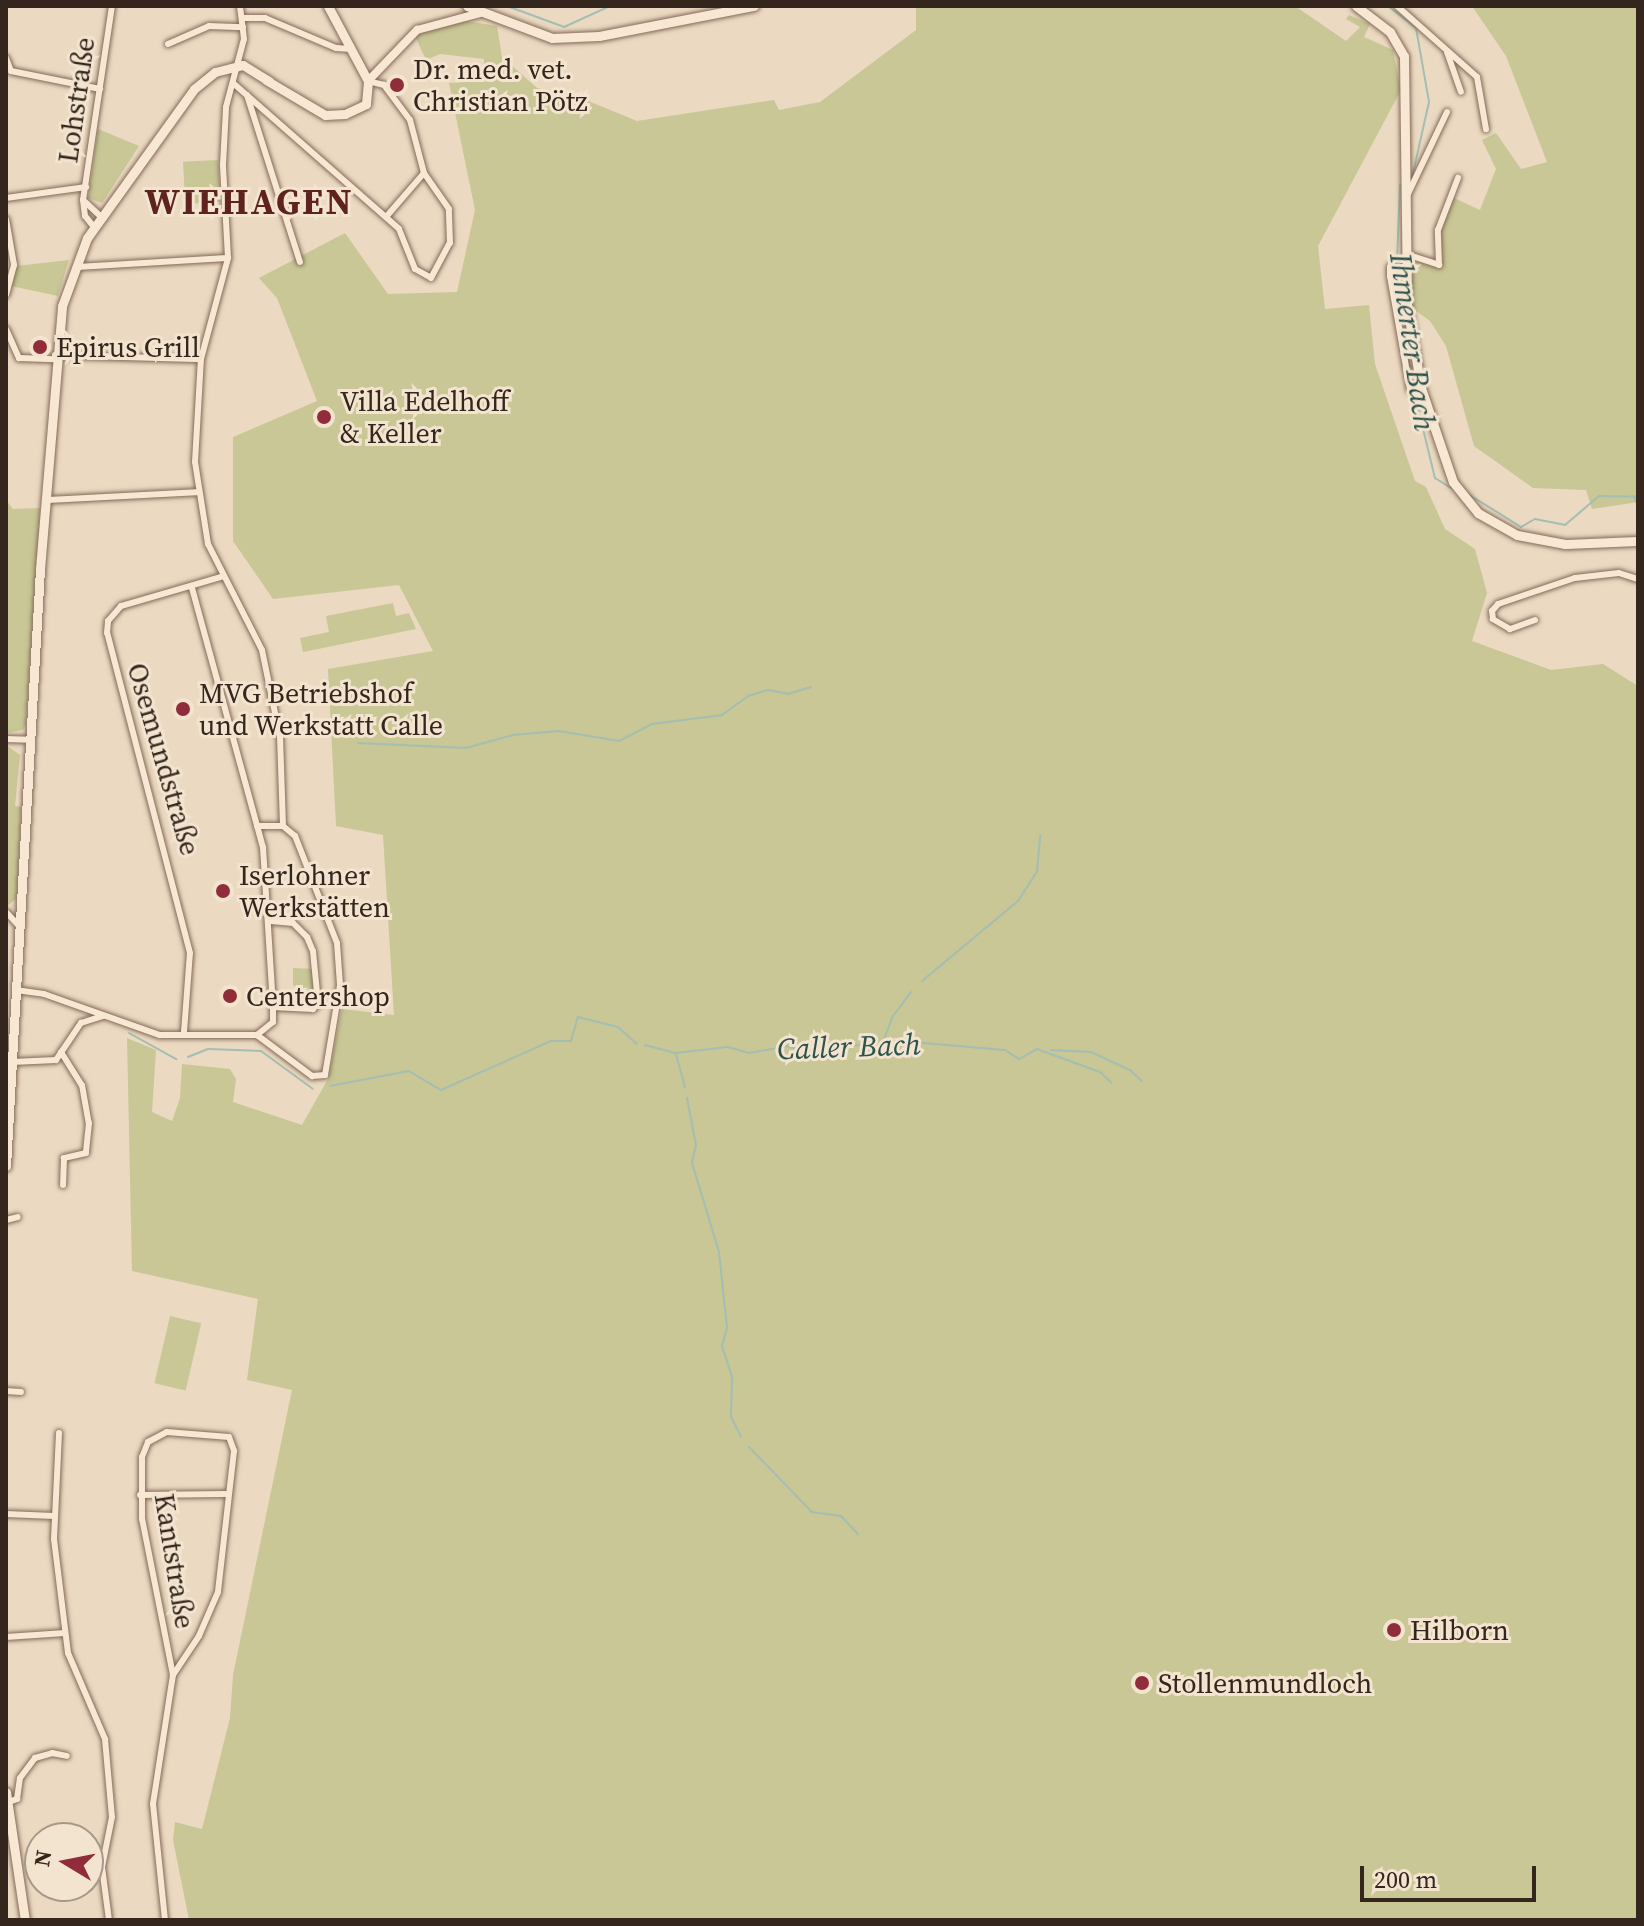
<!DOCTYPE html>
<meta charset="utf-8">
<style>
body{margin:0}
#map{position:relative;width:1644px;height:1926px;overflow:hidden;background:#ebd9c1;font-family:"Source Serif 4",serif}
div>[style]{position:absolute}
.green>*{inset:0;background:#c8c795;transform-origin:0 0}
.stream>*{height:2px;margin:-1px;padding:0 1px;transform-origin:1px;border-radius:1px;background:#a3beb2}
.roads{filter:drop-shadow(0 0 2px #836a59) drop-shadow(0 0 2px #836a59)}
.minor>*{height:6px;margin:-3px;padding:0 3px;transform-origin:3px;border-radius:3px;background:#f7e7d3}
.tertiary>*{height:8px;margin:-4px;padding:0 4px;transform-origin:4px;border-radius:4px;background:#f7e7d3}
.secondary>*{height:9px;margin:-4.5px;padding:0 4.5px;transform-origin:4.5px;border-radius:4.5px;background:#f7e7d3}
.dots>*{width:22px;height:22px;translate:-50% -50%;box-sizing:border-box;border:4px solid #f3e4d0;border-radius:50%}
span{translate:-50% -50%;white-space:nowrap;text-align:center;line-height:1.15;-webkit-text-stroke:6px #f3e4d0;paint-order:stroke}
.poi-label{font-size:28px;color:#34251d}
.left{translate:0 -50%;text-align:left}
.street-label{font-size:28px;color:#34251d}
.water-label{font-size:30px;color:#2d534b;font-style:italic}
.district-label{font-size:36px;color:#5e231f;font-weight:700;letter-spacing:2px}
.frame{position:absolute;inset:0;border:8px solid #34251d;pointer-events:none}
.north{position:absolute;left:24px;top:1822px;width:80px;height:80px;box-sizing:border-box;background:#f3e4d0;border:2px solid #a79888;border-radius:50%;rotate:280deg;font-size:22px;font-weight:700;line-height:32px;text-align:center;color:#34251d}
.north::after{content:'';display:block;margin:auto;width:28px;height:36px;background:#8f2d3b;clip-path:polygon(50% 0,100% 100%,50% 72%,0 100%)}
.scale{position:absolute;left:1360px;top:1866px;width:176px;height:36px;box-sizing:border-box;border:4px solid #34251d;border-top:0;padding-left:10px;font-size:24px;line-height:28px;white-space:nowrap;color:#34251d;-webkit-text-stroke:6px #f3e4d0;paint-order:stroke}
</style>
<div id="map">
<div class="green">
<div style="clip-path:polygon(916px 6px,1295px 6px,1346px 41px,1360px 27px,1346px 19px,1349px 15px,1370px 24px,1364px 37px,1393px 50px,1401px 90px,1318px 246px,1325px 309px,1369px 305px,1375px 364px,1415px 481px,1426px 487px,1445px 529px,1475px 549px,1487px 593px,1472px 641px,1551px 670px,1603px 664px,1638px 686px,1638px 1920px,189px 1920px,173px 1840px,175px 1822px,202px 1829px,230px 1718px,233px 1675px,292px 1390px,247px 1380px,258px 1299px,132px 1271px,127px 1038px,156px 1050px,152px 1112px,172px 1121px,180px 1098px,182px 1064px,230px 1069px,236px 1079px,233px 1102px,302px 1125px,328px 1079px,342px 1009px,394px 1015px,383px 835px,336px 826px,328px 669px,433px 651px,399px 585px,273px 599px,233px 541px,233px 437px,317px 401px,277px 298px,259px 278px,345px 233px,388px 294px,457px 292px,475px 210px,449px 83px,484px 81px,484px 59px,440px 54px,426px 60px,414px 34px,460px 20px,497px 26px,502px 57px,537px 88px,581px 98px,637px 121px,774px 100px,779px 110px,820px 102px,916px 30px)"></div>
<div style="clip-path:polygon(1472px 6px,1638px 6px,1638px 502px,1592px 509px,1586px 490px,1533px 488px,1474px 446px,1446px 346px,1430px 321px,1408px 305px,1410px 255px,1438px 267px,1439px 230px,1454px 198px,1480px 210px,1496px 169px,1482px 140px,1496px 133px,1521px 169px,1547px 162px,1506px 56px)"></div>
<div style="clip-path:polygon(98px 129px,139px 146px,102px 203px,88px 198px)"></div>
<div style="left:218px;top:160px;width:42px;height:35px;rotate:87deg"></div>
<div style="clip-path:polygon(69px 260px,58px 296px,11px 286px,16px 266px)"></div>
<div style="clip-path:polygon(6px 500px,13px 509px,40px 508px,26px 724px,23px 730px,6px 733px)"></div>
<div style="clip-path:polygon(393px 603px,396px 616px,409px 613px,416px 629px,303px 652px,300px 638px,329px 632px,326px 616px)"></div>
<div style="clip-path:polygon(6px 745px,20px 755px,15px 806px,21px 807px,17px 898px,6px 907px)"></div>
<div style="clip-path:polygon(293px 968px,314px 969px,315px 993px,305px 994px,293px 985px)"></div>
<div style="left:170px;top:1316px;width:32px;height:69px;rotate:13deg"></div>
</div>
<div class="stream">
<div style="left:507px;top:6px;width:61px;rotate:20.2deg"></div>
<div style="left:564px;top:27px;width:51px;rotate:-24.5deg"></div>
<div style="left:1388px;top:6px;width:36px;rotate:38deg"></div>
<div style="left:1416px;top:28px;width:75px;rotate:80deg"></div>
<div style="left:1429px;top:102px;width:73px;rotate:102.7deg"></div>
<div style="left:1400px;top:185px;width:76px;rotate:92.3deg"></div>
<div style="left:1397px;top:261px;width:119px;rotate:83.2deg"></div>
<div style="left:1411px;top:379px;width:102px;rotate:76.4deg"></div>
<div style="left:1435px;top:478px;width:19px;rotate:32deg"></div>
<div style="left:1468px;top:494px;width:62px;rotate:31.9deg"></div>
<div style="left:1521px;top:527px;width:16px;rotate:-30deg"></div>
<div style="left:1535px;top:519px;width:31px;rotate:11deg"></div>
<div style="left:1565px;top:525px;width:45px;rotate:-40.5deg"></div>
<div style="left:1599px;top:496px;width:39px;rotate:1deg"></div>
<div style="left:1633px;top:496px;width:10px;rotate:61deg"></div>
<div style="left:358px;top:743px;width:108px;rotate:2.7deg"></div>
<div style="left:466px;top:748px;width:49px;rotate:-15.5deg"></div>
<div style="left:513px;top:735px;width:46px;rotate:-5deg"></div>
<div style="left:559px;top:731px;width:61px;rotate:9.5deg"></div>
<div style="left:619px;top:741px;width:37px;rotate:-27deg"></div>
<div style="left:652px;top:724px;width:71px;rotate:-7.3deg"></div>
<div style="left:722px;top:715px;width:32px;rotate:-36deg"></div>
<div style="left:748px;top:696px;width:21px;rotate:-17deg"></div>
<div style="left:768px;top:690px;width:20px;rotate:11deg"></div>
<div style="left:788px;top:694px;width:24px;rotate:-17deg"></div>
<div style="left:922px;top:981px;width:125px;rotate:-39.8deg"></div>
<div style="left:1018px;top:901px;width:35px;rotate:-57deg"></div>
<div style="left:1037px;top:872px;width:37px;rotate:-85deg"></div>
<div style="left:129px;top:1033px;width:54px;rotate:29deg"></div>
<div style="left:645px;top:1045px;width:31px;rotate:15deg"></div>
<div style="left:675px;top:1053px;width:53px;rotate:-6.5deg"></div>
<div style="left:728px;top:1047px;width:22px;rotate:16deg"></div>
<div style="left:749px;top:1053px;width:39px;rotate:-10deg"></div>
<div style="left:787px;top:1046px;width:20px;rotate:18deg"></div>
<div style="left:806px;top:1052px;width:21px;rotate:-17deg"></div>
<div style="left:826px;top:1046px;width:97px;rotate:-1.8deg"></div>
<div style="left:923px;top:1043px;width:82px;rotate:4.9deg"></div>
<div style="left:1005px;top:1050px;width:17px;rotate:33deg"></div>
<div style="left:1019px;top:1059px;width:21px;rotate:-29deg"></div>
<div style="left:1037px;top:1049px;width:67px;rotate:20.1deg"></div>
<div style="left:1100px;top:1072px;width:16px;rotate:43deg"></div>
<div style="left:881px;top:1047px;width:33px;rotate:-69deg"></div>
<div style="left:893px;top:1016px;width:30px;rotate:-53deg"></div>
<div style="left:1051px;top:1050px;width:40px;rotate:2.9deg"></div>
<div style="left:1091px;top:1052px;width:43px;rotate:24.8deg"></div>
<div style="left:1130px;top:1070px;width:16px;rotate:43deg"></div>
<div style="left:676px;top:1054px;width:35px;rotate:75deg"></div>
<div style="left:188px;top:1057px;width:22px;rotate:-22deg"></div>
<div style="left:208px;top:1049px;width:53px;rotate:2.2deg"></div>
<div style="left:261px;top:1051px;width:64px;rotate:36.2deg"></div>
<div style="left:330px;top:1086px;width:80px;rotate:-10.8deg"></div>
<div style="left:409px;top:1071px;width:37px;rotate:31deg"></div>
<div style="left:441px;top:1090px;width:120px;rotate:-24deg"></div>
<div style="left:551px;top:1041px;width:20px"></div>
<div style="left:571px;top:1041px;width:25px;rotate:-74deg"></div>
<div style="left:578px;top:1017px;width:41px;rotate:14deg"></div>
<div style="left:618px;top:1027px;width:25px;rotate:42deg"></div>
<div style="left:687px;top:1098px;width:48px;rotate:79.2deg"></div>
<div style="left:696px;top:1145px;width:18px;rotate:103deg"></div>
<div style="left:692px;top:1163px;width:93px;rotate:73.1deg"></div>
<div style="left:719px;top:1252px;width:76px;rotate:84deg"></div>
<div style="left:727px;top:1328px;width:19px;rotate:106deg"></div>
<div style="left:722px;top:1346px;width:33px;rotate:72deg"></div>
<div style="left:732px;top:1377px;width:40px;rotate:91.4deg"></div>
<div style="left:731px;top:1417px;width:22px;rotate:63deg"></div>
<div style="left:749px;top:1447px;width:91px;rotate:45.9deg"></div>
<div style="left:812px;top:1512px;width:29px;rotate:8deg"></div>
<div style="left:841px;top:1516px;width:25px;rotate:47deg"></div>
</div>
<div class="roads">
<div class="minor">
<div style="left:1397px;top:6px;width:107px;rotate:41.6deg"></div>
<div style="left:1477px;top:77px;width:53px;rotate:80.2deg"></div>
<div style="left:242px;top:18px;width:23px"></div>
<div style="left:265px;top:18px;width:77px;rotate:22.9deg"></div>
<div style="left:336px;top:48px;width:15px;rotate:4deg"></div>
<div style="left:168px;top:44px;width:45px;rotate:-23.7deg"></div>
<div style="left:209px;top:26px;width:34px;rotate:2deg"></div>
<div style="left:1447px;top:52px;width:42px;rotate:70.7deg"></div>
<div style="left:6px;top:58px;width:14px;rotate:69deg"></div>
<div style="left:11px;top:71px;width:91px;rotate:11.4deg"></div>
<div style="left:233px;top:83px;width:221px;rotate:41.3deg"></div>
<div style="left:399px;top:229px;width:43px;rotate:68.2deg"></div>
<div style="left:415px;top:269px;width:18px;rotate:29deg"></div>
<div style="left:431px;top:278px;width:40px;rotate:-62deg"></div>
<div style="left:450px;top:243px;width:34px;rotate:-92deg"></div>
<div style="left:449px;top:209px;width:44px;rotate:-124.8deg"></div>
<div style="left:424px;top:173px;width:55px;rotate:-104.8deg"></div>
<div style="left:410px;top:120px;width:44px;rotate:-126.6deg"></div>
<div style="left:384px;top:85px;width:16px;rotate:-166deg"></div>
<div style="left:247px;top:95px;width:175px;rotate:72.4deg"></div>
<div style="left:1407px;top:196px;width:93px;rotate:-64.5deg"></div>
<div style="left:6px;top:198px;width:81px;rotate:-7.8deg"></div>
<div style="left:83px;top:200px;width:25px;rotate:43deg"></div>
<div style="left:386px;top:217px;width:58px;rotate:-49.2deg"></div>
<div style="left:6px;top:219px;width:47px;rotate:80.1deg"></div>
<div style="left:14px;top:265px;width:31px;rotate:105deg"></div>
<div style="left:94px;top:227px;width:14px;rotate:-129deg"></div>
<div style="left:85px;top:216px;width:16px;rotate:-97deg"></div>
<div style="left:83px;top:200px;width:196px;rotate:-81.5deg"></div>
<div style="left:1406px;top:254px;width:35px;rotate:18deg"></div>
<div style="left:1439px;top:265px;width:35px;rotate:-92deg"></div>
<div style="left:1438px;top:230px;width:56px;rotate:-69deg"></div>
<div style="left:76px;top:267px;width:152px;rotate:-3.4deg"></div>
<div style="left:1405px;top:267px;width:15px;rotate:180deg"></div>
<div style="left:1390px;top:267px;width:9px;rotate:90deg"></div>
<div style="left:1390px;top:276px;width:116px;rotate:80deg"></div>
<div style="left:6px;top:329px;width:32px;rotate:66deg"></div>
<div style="left:19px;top:358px;width:36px;rotate:2deg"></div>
<div style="left:55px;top:355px;width:146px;rotate:1.6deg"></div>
<div style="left:46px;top:500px;width:152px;rotate:-3deg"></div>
<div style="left:192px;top:588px;width:269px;rotate:74.7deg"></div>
<div style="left:263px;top:847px;width:160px;rotate:86.4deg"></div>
<div style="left:273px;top:1007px;width:15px;rotate:90deg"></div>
<div style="left:273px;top:1022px;width:21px;rotate:141deg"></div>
<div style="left:1535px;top:620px;width:27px;rotate:160deg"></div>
<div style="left:1510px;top:629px;width:20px;rotate:-150deg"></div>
<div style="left:1493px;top:619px;width:8px;rotate:-97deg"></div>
<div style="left:1492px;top:611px;width:9px;rotate:-49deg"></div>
<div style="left:1498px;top:604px;width:81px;rotate:-18.7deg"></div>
<div style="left:1575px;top:578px;width:44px;rotate:-6.5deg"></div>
<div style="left:1619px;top:573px;width:20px;rotate:18deg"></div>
<div style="left:6px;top:739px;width:23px;rotate:2deg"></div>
<div style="left:257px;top:826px;width:26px"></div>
<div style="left:7px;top:913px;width:18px;rotate:47deg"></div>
<div style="left:271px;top:921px;width:22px;rotate:5deg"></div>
<div style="left:293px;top:923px;width:20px;rotate:45deg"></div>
<div style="left:307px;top:937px;width:15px;rotate:67deg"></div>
<div style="left:313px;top:951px;width:52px;rotate:84.5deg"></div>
<div style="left:318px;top:1003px;width:8px;rotate:130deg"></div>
<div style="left:313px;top:1009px;width:40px;rotate:-177.1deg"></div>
<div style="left:16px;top:990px;width:28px;rotate:8deg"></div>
<div style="left:44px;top:994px;width:123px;rotate:19.5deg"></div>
<div style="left:160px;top:1035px;width:97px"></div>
<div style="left:257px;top:1035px;width:69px;rotate:36.7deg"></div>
<div style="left:312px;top:1076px;width:13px;rotate:-4deg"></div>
<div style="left:325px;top:1075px;width:91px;rotate:-80.5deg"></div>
<div style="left:340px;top:985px;width:42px;rotate:-94.1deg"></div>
<div style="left:337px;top:943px;width:115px;rotate:-111.4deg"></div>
<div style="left:295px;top:836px;width:16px;rotate:-140deg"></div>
<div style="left:283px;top:826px;width:89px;rotate:-91.9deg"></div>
<div style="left:280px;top:737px;width:89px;rotate:-101.7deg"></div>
<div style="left:262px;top:650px;width:119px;rotate:-117deg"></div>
<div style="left:208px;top:544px;width:83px;rotate:-99deg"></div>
<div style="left:195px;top:462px;width:103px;rotate:-86.7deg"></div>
<div style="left:201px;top:359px;width:105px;rotate:-75deg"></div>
<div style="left:228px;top:258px;width:93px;rotate:-93.1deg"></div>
<div style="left:223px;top:165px;width:58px;rotate:-87deg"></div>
<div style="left:226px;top:107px;width:70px;rotate:-75.2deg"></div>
<div style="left:244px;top:39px;width:33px;rotate:-97deg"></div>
<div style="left:184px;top:1032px;width:79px;rotate:-85.7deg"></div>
<div style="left:190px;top:953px;width:331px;rotate:-104.5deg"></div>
<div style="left:107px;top:633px;width:12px;rotate:-85deg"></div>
<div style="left:108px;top:621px;width:20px;rotate:-49deg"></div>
<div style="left:121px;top:606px;width:104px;rotate:-16.2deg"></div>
<div style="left:61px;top:1052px;width:39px;rotate:58deg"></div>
<div style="left:82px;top:1085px;width:39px;rotate:80deg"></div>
<div style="left:89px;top:1123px;width:30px;rotate:96deg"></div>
<div style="left:86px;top:1153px;width:23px;rotate:167deg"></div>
<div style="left:64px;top:1158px;width:27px;rotate:92deg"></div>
<div style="left:12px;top:1062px;width:44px;rotate:-2.6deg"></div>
<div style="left:56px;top:1060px;width:45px;rotate:-56deg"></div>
<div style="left:81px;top:1023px;width:23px;rotate:-18deg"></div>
<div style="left:6px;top:1220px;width:12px;rotate:-14deg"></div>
<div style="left:6px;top:1391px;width:15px;rotate:4deg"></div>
<div style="left:59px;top:1433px;width:106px;rotate:92.7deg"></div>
<div style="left:54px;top:1539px;width:115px;rotate:83deg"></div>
<div style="left:68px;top:1653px;width:94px;rotate:66.7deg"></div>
<div style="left:105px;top:1739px;width:78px;rotate:84.9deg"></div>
<div style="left:112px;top:1817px;width:51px;rotate:101.3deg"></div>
<div style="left:102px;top:1867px;width:53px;rotate:82.5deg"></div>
<div style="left:140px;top:1495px;width:85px;rotate:-0.7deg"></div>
<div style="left:6px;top:1514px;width:48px;rotate:2.4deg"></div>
<div style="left:6px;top:1637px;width:59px;rotate:-3.9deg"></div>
<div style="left:6px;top:1803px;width:12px;rotate:-20deg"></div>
<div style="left:17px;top:1799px;width:21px;rotate:-82deg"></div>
<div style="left:20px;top:1778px;width:25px;rotate:-53deg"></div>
<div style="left:35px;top:1758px;width:18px;rotate:-16deg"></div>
<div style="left:52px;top:1753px;width:15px;rotate:11deg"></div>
<div style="left:88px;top:1867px;width:14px"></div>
<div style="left:165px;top:1920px;width:117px;rotate:-95.9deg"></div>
<div style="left:153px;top:1804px;width:131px;rotate:-81.2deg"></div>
<div style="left:173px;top:1675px;width:159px;rotate:-101.2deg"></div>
<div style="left:142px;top:1519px;width:62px;rotate:-90deg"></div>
<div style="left:142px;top:1457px;width:16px;rotate:-68deg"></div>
<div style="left:148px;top:1442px;width:21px;rotate:-28deg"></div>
<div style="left:167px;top:1432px;width:62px;rotate:4.6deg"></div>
<div style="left:229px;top:1437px;width:15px;rotate:70deg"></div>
<div style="left:234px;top:1451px;width:142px;rotate:96.5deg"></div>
<div style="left:218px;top:1592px;width:48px;rotate:113.4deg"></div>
<div style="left:199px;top:1636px;width:47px;rotate:123.7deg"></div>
</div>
<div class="tertiary">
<div style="left:368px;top:81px;width:71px;rotate:-46.1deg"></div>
<div style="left:417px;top:30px;width:65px;rotate:-15.1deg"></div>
</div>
<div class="secondary">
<div style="left:467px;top:6px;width:91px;rotate:20.6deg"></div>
<div style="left:552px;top:38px;width:47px;rotate:-2.4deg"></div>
<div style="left:599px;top:36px;width:158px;rotate:-11deg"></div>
<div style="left:1356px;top:6px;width:43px;rotate:37.4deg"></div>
<div style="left:1390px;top:32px;width:28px;rotate:60deg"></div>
<div style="left:1404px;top:56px;width:250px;rotate:89.3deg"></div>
<div style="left:1407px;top:306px;width:83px;rotate:80.3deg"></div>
<div style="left:1421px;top:388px;width:99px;rotate:71.2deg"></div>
<div style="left:1453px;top:482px;width:40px;rotate:51deg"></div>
<div style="left:1478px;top:513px;width:45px;rotate:29.4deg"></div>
<div style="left:1517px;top:535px;width:49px;rotate:10.6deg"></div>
<div style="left:1565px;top:544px;width:73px;rotate:-2.4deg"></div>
<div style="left:266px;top:80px;width:69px;rotate:30.7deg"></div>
<div style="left:325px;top:115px;width:20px;rotate:-3deg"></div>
<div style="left:345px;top:114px;width:23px;rotate:-25deg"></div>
<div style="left:366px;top:104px;width:23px;rotate:-85deg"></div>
<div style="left:368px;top:81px;width:85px;rotate:-118.1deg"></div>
<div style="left:6px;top:1166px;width:598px;rotate:-86.74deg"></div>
<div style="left:40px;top:569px;width:264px;rotate:-85.2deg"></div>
<div style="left:62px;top:306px;width:72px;rotate:-69.8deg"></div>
<div style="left:87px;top:238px;width:183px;rotate:-54.3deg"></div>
<div style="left:194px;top:89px;width:27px;rotate:-39deg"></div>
<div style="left:215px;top:72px;width:29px;rotate:-14deg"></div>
<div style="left:243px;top:65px;width:31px;rotate:32deg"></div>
<div style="left:6px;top:1792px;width:129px;rotate:81.6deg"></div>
</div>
</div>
<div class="dots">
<div style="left:397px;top:85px;background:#8f2d3b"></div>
<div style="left:40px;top:347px;background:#8f2d3b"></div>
<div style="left:324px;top:417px;background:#8f2d3b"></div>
<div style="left:183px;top:709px;background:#8f2d3b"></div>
<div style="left:223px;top:891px;background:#8f2d3b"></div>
<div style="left:230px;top:996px;background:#8f2d3b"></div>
<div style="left:1394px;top:1630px;background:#8f2d3b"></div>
<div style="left:1142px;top:1683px;background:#8f2d3b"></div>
</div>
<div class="poi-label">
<span class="left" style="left:413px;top:85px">Dr. med. vet.<br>Christian Pötz</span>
<span class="left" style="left:56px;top:347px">Epirus Grill</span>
<span class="left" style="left:340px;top:417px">Villa Edelhoff<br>&amp; Keller</span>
<span class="left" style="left:199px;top:709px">MVG Betriebshof<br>und Werkstatt Calle</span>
<span class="left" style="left:239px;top:891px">Iserlohner<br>Werkstätten</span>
<span class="left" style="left:246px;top:996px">Centershop</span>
<span class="left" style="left:1410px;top:1630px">Hilborn</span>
<span class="left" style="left:1158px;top:1683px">Stollenmundloch</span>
</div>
<div class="street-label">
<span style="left:76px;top:100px;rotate:-82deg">Lohstraße</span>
<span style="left:164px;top:759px;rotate:74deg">Osemundstraße</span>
<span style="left:175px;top:1561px;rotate:81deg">Kantstraße</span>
</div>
<div class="water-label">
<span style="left:1412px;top:342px;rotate:82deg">Ihmerter Bach</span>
<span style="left:849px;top:1047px;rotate:-2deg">Caller Bach</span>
</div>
<div class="district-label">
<span style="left:249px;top:202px">WIEHAGEN</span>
</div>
<div class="frame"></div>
<div class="north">N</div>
<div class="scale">200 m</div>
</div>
